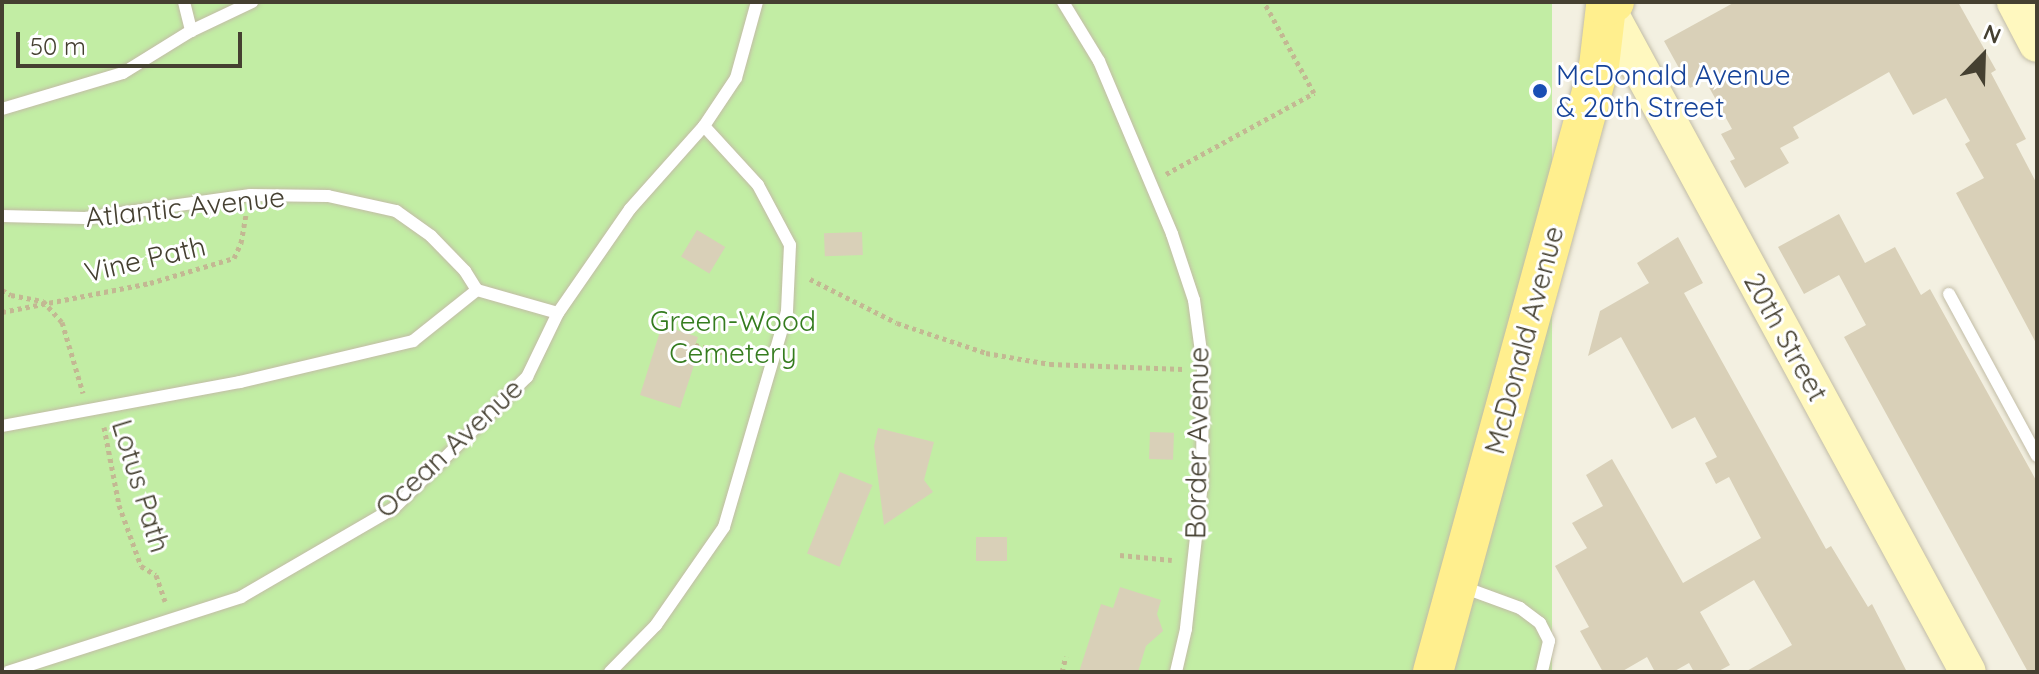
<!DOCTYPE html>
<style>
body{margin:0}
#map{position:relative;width:2039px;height:674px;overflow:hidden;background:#f3f0e1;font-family:Quicksand,sans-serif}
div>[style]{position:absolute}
.green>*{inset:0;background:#c2eda4;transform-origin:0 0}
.building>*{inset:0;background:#d9d0b8;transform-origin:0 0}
.path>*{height:5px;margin-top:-2.5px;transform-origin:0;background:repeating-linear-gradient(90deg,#c3b893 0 4px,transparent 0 8px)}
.roads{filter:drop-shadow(0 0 2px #c2bca6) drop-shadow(0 0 2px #c2bca6)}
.service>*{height:12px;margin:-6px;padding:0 6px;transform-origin:6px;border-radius:6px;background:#fff}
.secondary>*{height:36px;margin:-18px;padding:0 18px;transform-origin:18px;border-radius:18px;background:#fff8bf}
.primary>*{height:40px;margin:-20px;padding:0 20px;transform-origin:20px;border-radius:20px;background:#ffef8e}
.dots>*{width:22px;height:22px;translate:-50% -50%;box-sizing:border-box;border:4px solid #fff;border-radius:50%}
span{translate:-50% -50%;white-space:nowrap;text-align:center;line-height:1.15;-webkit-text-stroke:6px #fff;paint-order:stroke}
.transit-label{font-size:28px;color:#164399}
.left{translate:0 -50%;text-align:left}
.street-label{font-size:28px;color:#454031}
.park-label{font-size:28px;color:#357c1f}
.frame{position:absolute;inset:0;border:4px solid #454031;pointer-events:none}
.north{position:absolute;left:1943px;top:16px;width:80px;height:80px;-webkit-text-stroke:6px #fff;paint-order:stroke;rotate:23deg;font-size:22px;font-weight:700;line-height:32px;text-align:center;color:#454031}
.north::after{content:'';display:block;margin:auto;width:28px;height:36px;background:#454031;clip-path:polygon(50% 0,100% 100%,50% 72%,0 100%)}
.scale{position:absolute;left:16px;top:32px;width:226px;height:36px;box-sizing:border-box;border:4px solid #454031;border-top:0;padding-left:10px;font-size:24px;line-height:28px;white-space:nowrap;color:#454031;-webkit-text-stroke:6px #fff;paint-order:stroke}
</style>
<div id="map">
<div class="green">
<div style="left:2px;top:2px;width:1550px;height:670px"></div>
</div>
<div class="building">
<div style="clip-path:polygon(1735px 2px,1958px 2px,1996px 70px,1991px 73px,2026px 139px,2016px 144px,2037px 184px,2037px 345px,1956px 193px,1984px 178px,1965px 144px,1970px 141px,1946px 98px,1913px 115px,1889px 72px,1793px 127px,1799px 138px,1780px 148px,1789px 163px,1745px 188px,1730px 161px,1735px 159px,1721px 134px,1732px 129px,1705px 80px,1690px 88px,1664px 41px)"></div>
<div style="clip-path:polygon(1839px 214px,1865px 263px,1895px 247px,1921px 295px,1930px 289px,2037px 482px,2037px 672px,2028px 672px,1844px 337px,1866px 325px,1839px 275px,1804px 294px,1778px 247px)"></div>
<div style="left:697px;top:230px;width:33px;height:31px;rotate:31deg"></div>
<div style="left:862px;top:232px;width:23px;height:38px;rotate:88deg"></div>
<div style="clip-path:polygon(1678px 237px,1703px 283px,1684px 293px,1826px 549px,1831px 546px,1868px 607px,1872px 604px,1907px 672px,1745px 672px,1792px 645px,1754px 580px,1700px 612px,1730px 665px,1717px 672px,1694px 672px,1689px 663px,1673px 672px,1655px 672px,1647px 657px,1621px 672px,1603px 672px,1580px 631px,1589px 627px,1555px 566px,1587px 548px,1572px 523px,1603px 506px,1586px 475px,1612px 459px,1683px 583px,1761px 538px,1729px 477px,1716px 484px,1705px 463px,1717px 457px,1695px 417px,1672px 429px,1621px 337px,1588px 356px,1600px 311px,1649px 283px,1637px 263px)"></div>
<div style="clip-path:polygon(662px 325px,698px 337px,691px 356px,696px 359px,680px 408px,640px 395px)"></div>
<div style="clip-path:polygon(878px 428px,934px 442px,924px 480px,933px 492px,884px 525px,874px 446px)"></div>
<div style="left:1150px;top:432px;width:24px;height:27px;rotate:2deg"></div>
<div style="left:840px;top:472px;width:35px;height:88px;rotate:22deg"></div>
<div style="left:976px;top:537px;width:31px;height:24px"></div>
<div style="clip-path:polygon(1120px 587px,1161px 600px,1157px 614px,1163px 631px,1146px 646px,1138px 672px,1079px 672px,1101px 604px,1113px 608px)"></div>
</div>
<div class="path">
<div style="left:1166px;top:174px;width:169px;rotate:-28.7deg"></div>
<div style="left:1314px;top:93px;width:104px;rotate:-118.8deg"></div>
<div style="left:810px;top:279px;width:97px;rotate:26.8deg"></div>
<div style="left:897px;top:323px;width:94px;rotate:18.6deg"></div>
<div style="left:986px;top:353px;width:65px;rotate:9.8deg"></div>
<div style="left:1050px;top:364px;width:133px;rotate:2.2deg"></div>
<div style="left:2px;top:290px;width:10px;rotate:29deg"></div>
<div style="left:11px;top:295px;width:33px;rotate:11deg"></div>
<div style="left:43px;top:301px;width:28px;rotate:48deg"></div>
<div style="left:62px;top:322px;width:74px;rotate:73.5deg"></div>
<div style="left:2px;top:312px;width:151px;rotate:-11.1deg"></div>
<div style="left:150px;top:283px;width:88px;rotate:-16.6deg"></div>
<div style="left:234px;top:258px;width:17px;rotate:-65deg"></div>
<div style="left:241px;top:243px;width:28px;rotate:-80deg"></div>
<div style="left:695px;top:345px;width:59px;rotate:15.7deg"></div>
<div style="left:104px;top:427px;width:79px;rotate:79.1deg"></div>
<div style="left:119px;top:505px;width:65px;rotate:70.2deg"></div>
<div style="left:141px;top:566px;width:17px;rotate:31deg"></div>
<div style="left:156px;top:575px;width:28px;rotate:71deg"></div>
<div style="left:1120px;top:555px;width:52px;rotate:5.5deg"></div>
<div style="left:1062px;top:672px;width:16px;rotate:-76deg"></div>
</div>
<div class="roads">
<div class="service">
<div style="left:184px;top:2px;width:30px;rotate:76deg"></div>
<div style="left:1063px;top:2px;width:69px;rotate:58.6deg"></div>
<div style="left:1099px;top:61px;width:188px;rotate:67.1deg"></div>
<div style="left:1172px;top:234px;width:70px;rotate:71.6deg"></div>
<div style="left:1194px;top:300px;width:68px;rotate:82.3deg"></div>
<div style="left:1203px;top:367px;width:116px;rotate:90.5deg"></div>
<div style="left:1202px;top:483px;width:147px;rotate:96.3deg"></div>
<div style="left:1186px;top:629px;width:44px;rotate:103.1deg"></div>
<div style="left:2px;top:109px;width:126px;rotate:-16.6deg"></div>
<div style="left:123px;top:73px;width:80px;rotate:-31.7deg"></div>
<div style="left:191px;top:31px;width:68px;rotate:-25.4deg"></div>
<div style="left:2px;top:216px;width:83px;rotate:1.4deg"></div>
<div style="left:85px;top:218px;width:167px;rotate:-7.9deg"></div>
<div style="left:250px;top:195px;width:78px;rotate:0.7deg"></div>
<div style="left:328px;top:196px;width:70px;rotate:12.4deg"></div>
<div style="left:396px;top:211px;width:43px;rotate:35.5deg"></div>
<div style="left:431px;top:236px;width:49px;rotate:45.8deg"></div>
<div style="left:465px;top:271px;width:22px;rotate:58deg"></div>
<div style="left:477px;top:290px;width:84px;rotate:15.9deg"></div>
<div style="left:1949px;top:294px;width:184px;rotate:61.5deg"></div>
<div style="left:2px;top:426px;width:242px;rotate:-10.5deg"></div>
<div style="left:240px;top:382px;width:178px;rotate:-13.3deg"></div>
<div style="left:413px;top:341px;width:82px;rotate:-38.6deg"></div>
<div style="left:1460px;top:586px;width:64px;rotate:20.1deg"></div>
<div style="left:1520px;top:608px;width:25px;rotate:37deg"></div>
<div style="left:1540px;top:623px;width:20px;rotate:63deg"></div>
<div style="left:1549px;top:641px;width:32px;rotate:103deg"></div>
<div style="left:8px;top:672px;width:245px;rotate:-17.8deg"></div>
<div style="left:241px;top:597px;width:177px;rotate:-30.2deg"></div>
<div style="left:394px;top:508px;width:187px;rotate:-44.6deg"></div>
<div style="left:527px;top:377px;width:71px;rotate:-64.2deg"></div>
<div style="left:558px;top:313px;width:126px;rotate:-55.3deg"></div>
<div style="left:630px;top:209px;width:111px;rotate:-48.3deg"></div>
<div style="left:704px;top:126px;width:58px;rotate:-56.3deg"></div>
<div style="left:736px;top:78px;width:79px;rotate:-74.6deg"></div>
<div style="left:610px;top:672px;width:66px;rotate:-45.6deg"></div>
<div style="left:656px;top:625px;width:119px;rotate:-55.2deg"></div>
<div style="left:724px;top:527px;width:225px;rotate:-73.7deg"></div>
<div style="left:787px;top:311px;width:66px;rotate:-87.4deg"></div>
<div style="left:790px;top:245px;width:68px;rotate:-118.1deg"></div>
<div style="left:758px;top:185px;width:80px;rotate:-132.5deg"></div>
</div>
<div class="secondary">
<div style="left:1604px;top:2px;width:762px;rotate:61.49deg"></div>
<div style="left:2015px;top:2px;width:47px;rotate:62.4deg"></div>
</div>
<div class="primary">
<div style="left:1433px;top:672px;width:628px;rotate:-74.68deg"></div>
<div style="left:1599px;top:66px;width:60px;rotate:-83.3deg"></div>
<div style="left:1606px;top:6px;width:9px;rotate:-27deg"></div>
</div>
</div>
<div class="dots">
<div style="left:1540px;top:91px;background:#1a4fb4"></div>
</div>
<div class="transit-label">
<span class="left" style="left:1556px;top:91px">McDonald Avenue<br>&amp; 20th Street</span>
</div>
<div class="street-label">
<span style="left:185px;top:207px;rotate:-6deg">Atlantic Avenue</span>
<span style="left:145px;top:259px;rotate:-13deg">Vine Path</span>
<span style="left:1786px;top:337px;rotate:61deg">20th Street</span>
<span style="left:1524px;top:340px;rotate:-75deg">McDonald Avenue</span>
<span style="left:1197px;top:443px;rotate:-89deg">Border Avenue</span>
<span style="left:449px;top:448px;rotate:-43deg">Ocean Avenue</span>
<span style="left:141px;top:486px;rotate:73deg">Lotus Path</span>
</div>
<div class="park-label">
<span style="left:733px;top:337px">Green-Wood<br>Cemetery</span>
</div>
<div class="frame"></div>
<div class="north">N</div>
<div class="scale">50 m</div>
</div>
